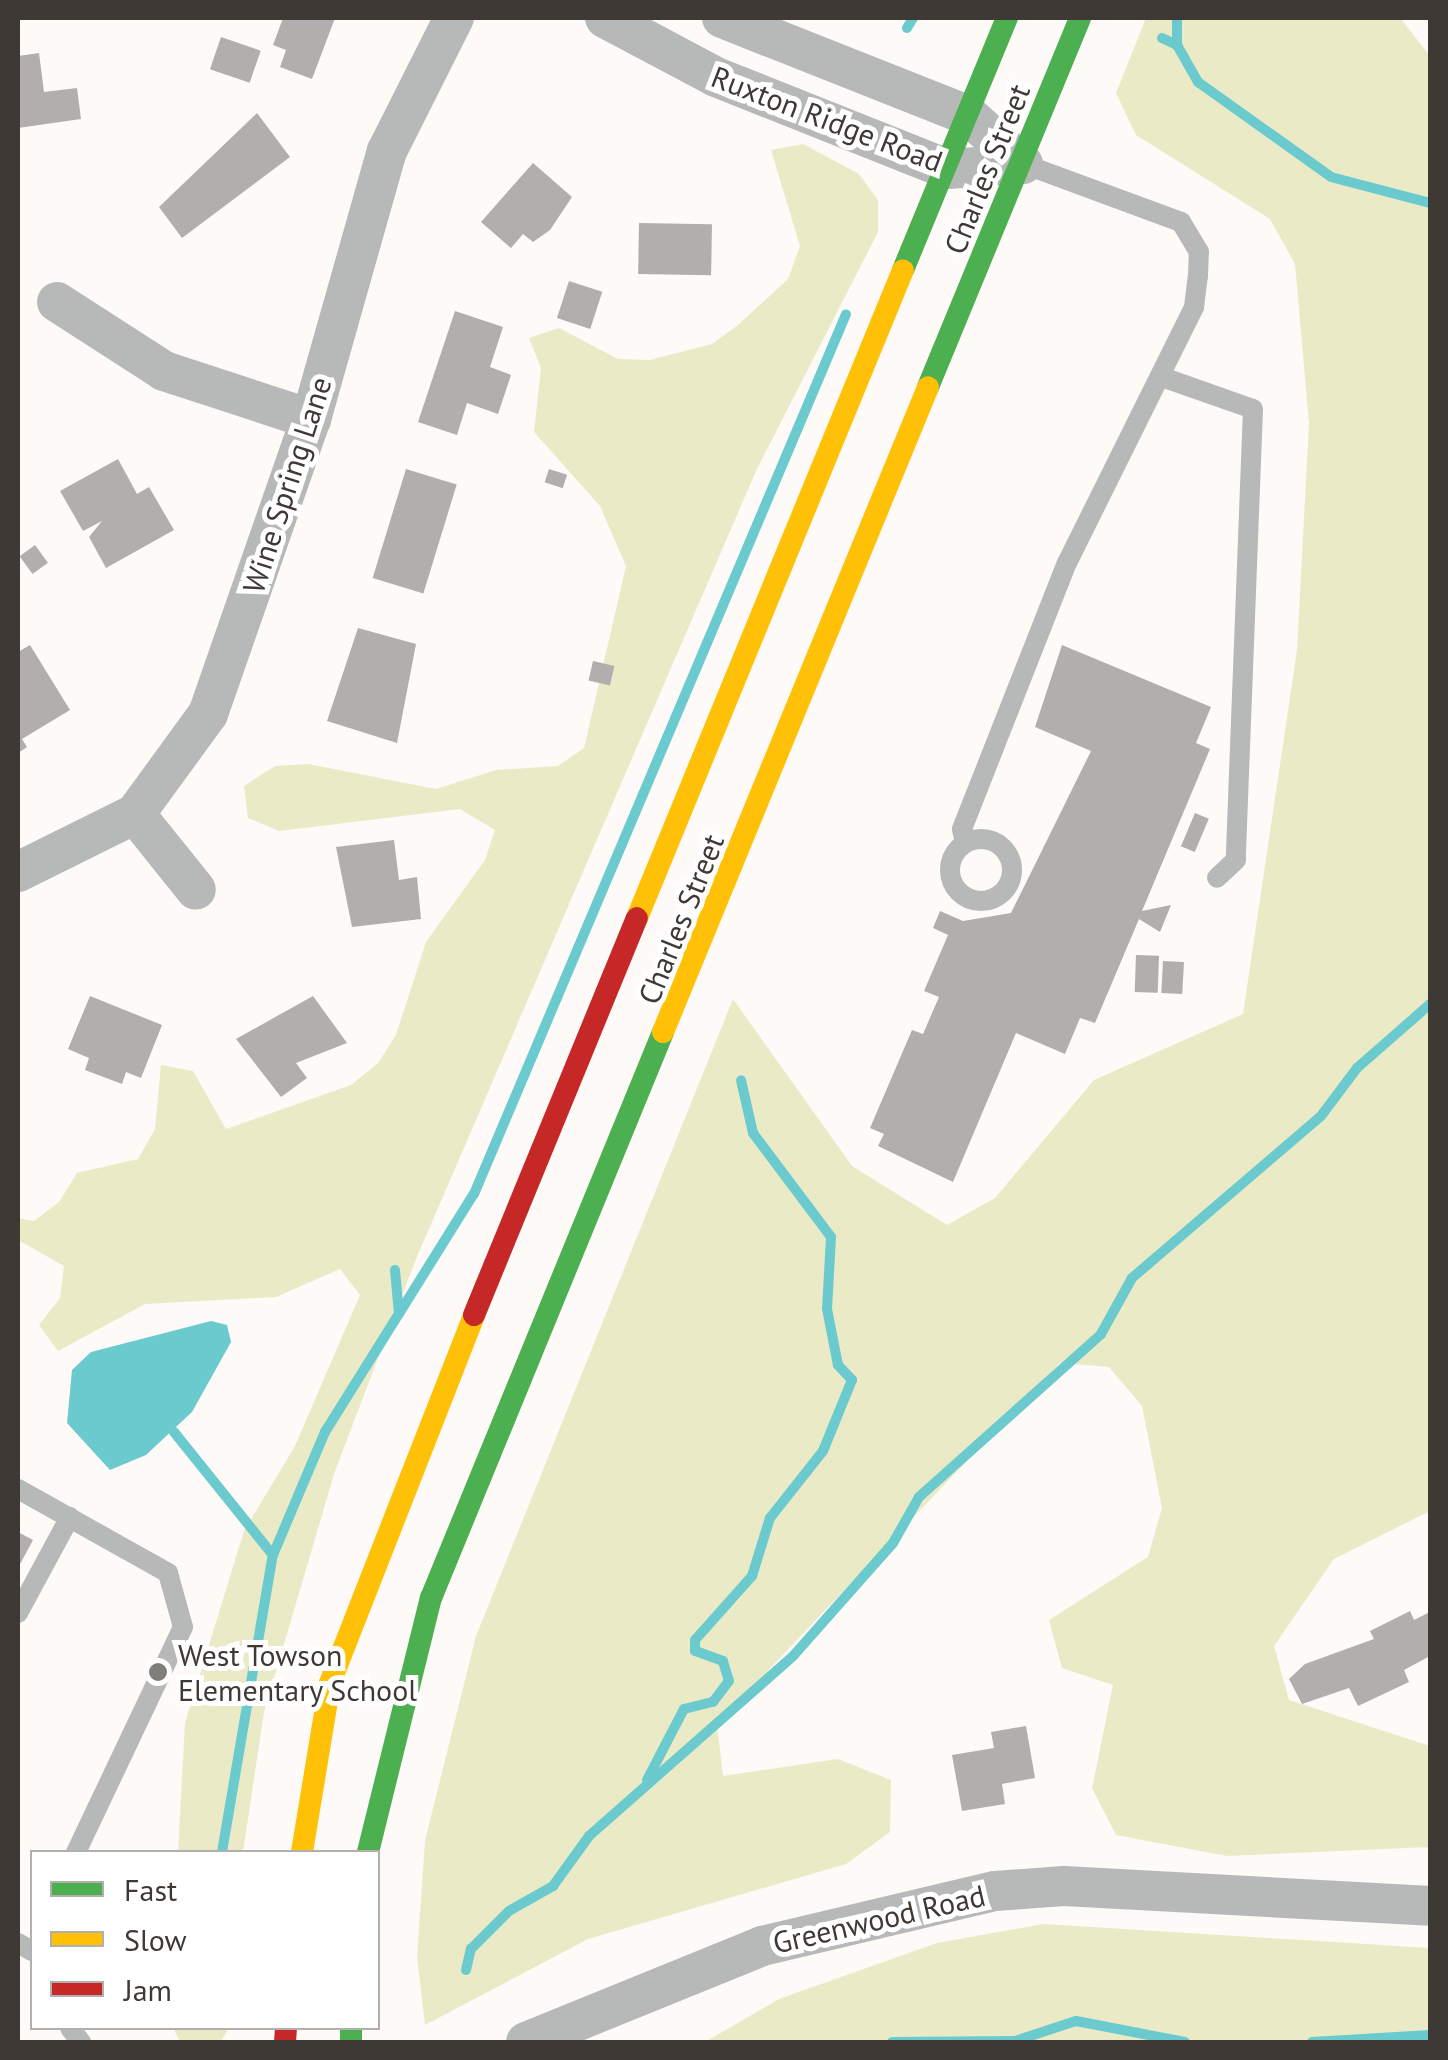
<!DOCTYPE html>
<style>
body{margin:0}
#map{position:relative;width:1448px;height:2060px;overflow:hidden;background:#fdfaf8;font-family:"PT Sans",sans-serif}
div>[style]{position:absolute}
.green>*{inset:0;background:#eaebc6}
.water>*{inset:0;background:#6bcace}
.stream>*{height:10px;margin:-5px;padding:0 5px;transform-origin:5px;border-radius:5px;background:#6bcace}
.building>*{inset:0;background:#b2aead;transform-origin:0 0}
.lane>*{height:20px;margin:-10px;padding:0 10px;transform-origin:10px;border-radius:10px;background:#b7b9b8}
.lane>.ring{margin:-10px;padding:0;box-sizing:content-box;background:none;border:20px solid #b7b9b8;border-radius:50%}
.street>*{height:40px;margin:-20px;padding:0 20px;transform-origin:20px;border-radius:20px;background:#b7b9b8}
.fast>*{height:22px;margin:-11px;padding:0 11px;transform-origin:11px;border-radius:11px;background:#4caf50}
.slow>*{height:22px;margin:-11px;padding:0 11px;transform-origin:11px;border-radius:11px;background:#ffc107}
.jam>*{height:22px;margin:-11px;padding:0 11px;transform-origin:11px;border-radius:11px;background:#c62828}
.dots>*{width:28px;height:28px;translate:-50% -50%;box-sizing:border-box;border:5px solid #fff;border-radius:50%}
span{translate:-50% -50%;white-space:nowrap;text-align:center;line-height:1.15;-webkit-text-stroke:10px #fff;paint-order:stroke}
.street-label{font-size:30px;color:#3e3935}
.poi-label{font-size:30px;color:#3e3935}
.left{translate:0 -50%;text-align:left}
.frame{position:absolute;inset:0;border:20px solid #3e3935;pointer-events:none}
.legend{position:absolute;left:30px;top:1850px;width:350px;height:180px;box-sizing:border-box;background:#fff;border:2px solid #b2b0ae;margin:0;padding:12px 18px;list-style:none;font-size:30px;color:#3e3935}
.legend li{display:flex;align-items:center;gap:20px;height:50px}
.legend b{width:50px;border:2px solid #b2b0ae}
</style>
<div id="map">
<div class="green">
<div style="clip-path:polygon(1146px 18px,1400px 18px,1430px 56px,1430px 1511px,1334px 1559px,1274px 1646px,1289px 1700px,1430px 1746px,1430px 1847px,1227px 1856px,1116px 1835px,1092px 1788px,1113px 1685px,1062px 1668px,1049px 1620px,1148px 1557px,1162px 1508px,1142px 1406px,1109px 1367px,1060px 1363px,717px 1724px,723px 1776px,838px 1759px,891px 1780px,890px 1832px,846px 1864px,588px 1939px,425px 2025px,417px 1957px,425px 1841px,476px 1636px,733px 999px,852px 1166px,947px 1225px,995px 1198px,1094px 1080px,1243px 1014px,1297px 650px,1309px 423px,1295px 264px,1270px 219px,1136px 135px,1116px 93px)"></div>
<div style="clip-path:polygon(803px 144px,859px 174px,878px 200px,878px 232px,756px 471px,416px 1259px,335px 1471px,264px 1712px,243px 1852px,178px 1852px,185px 1723px,244px 1531px,295px 1446px,360px 1295px,340px 1269px,276px 1297px,145px 1304px,58px 1351px,39px 1325px,60px 1298px,64px 1266px,18px 1240px,18px 1218px,34px 1221px,59px 1202px,77px 1173px,138px 1159px,155px 1129px,161px 1065px,193px 1071px,226px 1129px,351px 1085px,378px 1063px,396px 1035px,426px 942px,485px 860px,495px 830px,460px 809px,279px 831px,248px 818px,244px 786px,275px 766px,308px 764px,436px 789px,496px 770px,558px 766px,584px 748px,626px 566px,600px 506px,534px 432px,541px 368px,529px 338px,559px 328px,618px 359px,650px 360px,712px 344px,738px 325px,788px 279px,800px 246px,771px 150px)"></div>
<div style="clip-path:polygon(1044px 1924px,1430px 1948px,1430px 2042px,705px 2042px,779px 1999px,937px 1943px)"></div>
<div style="clip-path:polygon(173px 2028px,229px 2028px,221px 2041px,180px 2042px)"></div>
</div>
<div class="water">
<div style="clip-path:polygon(211px 1321px,227px 1325px,231px 1342px,192px 1412px,146px 1455px,110px 1470px,67px 1423px,72px 1370px,91px 1352px)"></div>
</div>
<div class="stream">
<div style="left:1177px;top:18px;width:27px;rotate:90deg"></div>
<div style="left:1177px;top:45px;width:43px;rotate:60.4deg"></div>
<div style="left:1198px;top:82px;width:163px;rotate:35.5deg"></div>
<div style="left:1331px;top:177px;width:102px;rotate:14.7deg"></div>
<div style="left:907px;top:28px;width:12px;rotate:-59deg"></div>
<div style="left:1162px;top:38px;width:17px;rotate:25deg"></div>
<div style="left:395px;top:1270px;width:44px;rotate:84.8deg"></div>
<div style="left:174px;top:1432px;width:158px;rotate:51.2deg"></div>
<div style="left:647px;top:1780px;width:80px;rotate:-62.5deg"></div>
<div style="left:684px;top:1709px;width:30px;rotate:-14deg"></div>
<div style="left:713px;top:1702px;width:26px;rotate:-53deg"></div>
<div style="left:729px;top:1681px;width:21px;rotate:-107deg"></div>
<div style="left:723px;top:1661px;width:30px;rotate:-160deg"></div>
<div style="left:695px;top:1651px;width:11px;rotate:-90deg"></div>
<div style="left:695px;top:1640px;width:86px;rotate:-48.3deg"></div>
<div style="left:752px;top:1576px;width:61px;rotate:-72.8deg"></div>
<div style="left:770px;top:1518px;width:85px;rotate:-51.7deg"></div>
<div style="left:823px;top:1451px;width:77px;rotate:-67.8deg"></div>
<div style="left:852px;top:1380px;width:21px;rotate:-133deg"></div>
<div style="left:838px;top:1365px;width:57px;rotate:-101.1deg"></div>
<div style="left:827px;top:1309px;width:72px;rotate:-86.8deg"></div>
<div style="left:831px;top:1237px;width:130px;rotate:-126.9deg"></div>
<div style="left:753px;top:1133px;width:54px;rotate:-102.8deg"></div>
<div style="left:222px;top:1852px;width:301px;rotate:-80.3deg"></div>
<div style="left:273px;top:1555px;width:134px;rotate:-67.1deg"></div>
<div style="left:325px;top:1432px;width:281px;rotate:-58deg"></div>
<div style="left:474px;top:1194px;width:955px;rotate:-67.08deg"></div>
<div style="left:466px;top:1970px;width:22px;rotate:-77deg"></div>
<div style="left:471px;top:1949px;width:54px;rotate:-45deg"></div>
<div style="left:509px;top:1911px;width:51px;rotate:-29.6deg"></div>
<div style="left:553px;top:1886px;width:62px;rotate:-54.2deg"></div>
<div style="left:589px;top:1836px;width:273px;rotate:-41.4deg"></div>
<div style="left:794px;top:1655px;width:149px;rotate:-48.5deg"></div>
<div style="left:893px;top:1543px;width:53px;rotate:-60.5deg"></div>
<div style="left:919px;top:1497px;width:244px;rotate:-41.8deg"></div>
<div style="left:1101px;top:1334px;width:64px;rotate:-61deg"></div>
<div style="left:1132px;top:1278px;width:249px;rotate:-40.6deg"></div>
<div style="left:1321px;top:1116px;width:60px;rotate:-53.1deg"></div>
<div style="left:1357px;top:1068px;width:97px;rotate:-41.2deg"></div>
<div style="left:892px;top:2042px;width:123px;rotate:-0.5deg"></div>
<div style="left:1015px;top:2041px;width:64px;rotate:-18.2deg"></div>
<div style="left:1076px;top:2021px;width:111px;rotate:10.9deg"></div>
<div style="left:1312px;top:2042px;width:118px;rotate:-3.4deg"></div>
</div>
<div class="building">
<div style="clip-path:polygon(283px 18px,335px 18px,312px 79px,280px 67px,286px 50px,273px 45px)"></div>
<div style="left:221px;top:37px;width:42px;height:34px;rotate:19deg"></div>
<div style="clip-path:polygon(39px 53px,44px 92px,77px 88px,81px 119px,18px 128px,18px 56px)"></div>
<div style="clip-path:polygon(257px 113px,290px 157px,182px 238px,159px 207px)"></div>
<div style="clip-path:polygon(533px 163px,572px 197px,550px 230px,533px 242px,523px 234px,511px 248px,481px 222px)"></div>
<div style="left:639px;top:223px;width:73px;height:51px;rotate:1deg"></div>
<div style="left:569px;top:281px;width:35px;height:39px;rotate:18deg"></div>
<div style="clip-path:polygon(455px 311px,503px 327px,490px 367px,511px 375px,498px 414px,467px 403px,457px 435px,418px 422px)"></div>
<div style="clip-path:polygon(118px 459px,137px 494px,149px 487px,174px 530px,106px 568px,89px 537px,102px 521px,83px 531px,60px 491px)"></div>
<div style="left:406px;top:469px;width:53px;height:114px;rotate:17deg"></div>
<div style="left:549px;top:469px;width:19px;height:14px;rotate:18deg"></div>
<div style="left:35px;top:545px;width:22px;height:19px;rotate:54deg"></div>
<div style="clip-path:polygon(358px 628px,416px 644px,397px 743px,327px 721px)"></div>
<div style="clip-path:polygon(30px 645px,70px 710px,22px 739px,27px 747px,18px 753px,18px 652px)"></div>
<div style="clip-path:polygon(1062px 645px,1211px 707px,1196px 743px,1210px 749px,1142px 911px,1171px 905px,1160px 932px,1139px 919px,1095px 1023px,1080px 1018px,1065px 1054px,1016px 1033px,953px 1182px,878px 1146px,884px 1134px,870px 1128px,912px 1030px,923px 1034px,939px 997px,924px 991px,948px 935px,933px 928px,940px 911px,963px 921px,1011px 913px,1091px 751px,1035px 727px)"></div>
<div style="left:593px;top:661px;width:22px;height:20px;rotate:13deg"></div>
<div style="left:1195px;top:813px;width:15px;height:36px;rotate:23deg"></div>
<div style="clip-path:polygon(394px 840px,399px 880px,417px 877px,421px 919px,352px 927px,336px 847px)"></div>
<div style="left:1136px;top:955px;width:23px;height:37px;rotate:2deg"></div>
<div style="left:1163px;top:961px;width:21px;height:32px;rotate:3deg"></div>
<div style="clip-path:polygon(90px 996px,162px 1025px,141px 1078px,126px 1072px,122px 1084px,85px 1070px,89px 1058px,68px 1049px)"></div>
<div style="clip-path:polygon(313px 996px,347px 1043px,296px 1063px,307px 1078px,281px 1097px,236px 1039px)"></div>
<div style="clip-path:polygon(18px 1532px,33px 1540px,18px 1568px)"></div>
<div style="clip-path:polygon(1410px 1611px,1414px 1620px,1430px 1612px,1430px 1656px,1404px 1670px,1409px 1682px,1358px 1706px,1349px 1688px,1302px 1704px,1289px 1679px,1305px 1664px,1374px 1639px,1370px 1631px)"></div>
<div style="clip-path:polygon(1026px 1726px,1035px 1778px,1002px 1784px,1005px 1804px,962px 1811px,952px 1755px,994px 1748px,991px 1732px)"></div>
</div>
<div class="lane">
<div style="left:1162px;top:377px;width:96px;rotate:19.4deg"></div>
<div style="left:1253px;top:409px;width:451px;rotate:92.2deg"></div>
<div style="left:1236px;top:860px;width:26px;rotate:137deg"></div>
<div class="ring" style="left:950px;top:839px;width:42px;height:42px"></div>
<div style="left:965px;top:843px;width:14px;rotate:-102deg"></div>
<div style="left:962px;top:829px;width:286px;rotate:-68.5deg"></div>
<div style="left:1067px;top:563px;width:286px;rotate:-63.6deg"></div>
<div style="left:1194px;top:307px;width:31px;rotate:-83deg"></div>
<div style="left:1198px;top:276px;width:24px;rotate:-88deg"></div>
<div style="left:1199px;top:252px;width:35px;rotate:-121deg"></div>
<div style="left:1181px;top:222px;width:168px;rotate:-159.8deg"></div>
<div style="left:18px;top:1489px;width:172px;rotate:29.2deg"></div>
<div style="left:168px;top:1573px;width:56px;rotate:74.5deg"></div>
<div style="left:183px;top:1627px;width:249px;rotate:115.4deg"></div>
<div style="left:18px;top:1613px;width:109px;rotate:-61.6deg"></div>
<div style="left:18px;top:1943px;width:16px;rotate:30deg"></div>
<div style="left:70px;top:2028px;width:18px;rotate:52deg"></div>
</div>
<div class="street">
<div style="left:605px;top:18px;width:126px;rotate:28deg"></div>
<div style="left:716px;top:77px;width:249px;rotate:21.7deg"></div>
<div style="left:947px;top:169px;width:76px;rotate:-3.8deg"></div>
<div style="left:722px;top:18px;width:266px;rotate:21.6deg"></div>
<div style="left:969px;top:116px;width:72px;rotate:41.6deg"></div>
<div style="left:57px;top:302px;width:127px;rotate:32.8deg"></div>
<div style="left:164px;top:371px;width:155px;rotate:18.1deg"></div>
<div style="left:135px;top:814px;width:97px;rotate:51.2deg"></div>
<div style="left:18px;top:872px;width:131px;rotate:-26.4deg"></div>
<div style="left:135px;top:814px;width:124px;rotate:-53.9deg"></div>
<div style="left:208px;top:714px;width:312px;rotate:-70.8deg"></div>
<div style="left:311px;top:419px;width:279px;rotate:-74.2deg"></div>
<div style="left:387px;top:151px;width:149px;rotate:-63.3deg"></div>
<div style="left:526px;top:2042px;width:255px;rotate:-22.1deg"></div>
<div style="left:762px;top:1946px;width:239px;rotate:-13.3deg"></div>
<div style="left:995px;top:1891px;width:69px;rotate:-4.1deg"></div>
<div style="left:1064px;top:1886px;width:367px;rotate:3.1deg"></div>
</div>
<div class="fast">
<div style="left:903px;top:270px;width:273px;rotate:-67.6deg"></div>
<div style="left:928px;top:387px;width:399px;rotate:-67.6deg"></div>
<div style="left:368px;top:1852px;width:262px;rotate:-76.1deg"></div>
<div style="left:431px;top:1598px;width:612px;rotate:-67.71deg"></div>
<div style="left:351px;top:2028px;width:14px;rotate:90deg"></div>
</div>
<div class="slow">
<div style="left:637px;top:918px;width:700px;rotate:-67.68deg"></div>
<div style="left:663px;top:1032px;width:697px;rotate:-67.66deg"></div>
<div style="left:302px;top:1852px;width:171px;rotate:-80.6deg"></div>
<div style="left:330px;top:1683px;width:395px;rotate:-68.6deg"></div>
</div>
<div class="jam">
<div style="left:474px;top:1315px;width:429px;rotate:-67.7deg"></div>
<div style="left:285px;top:2042px;width:14px;rotate:-86deg"></div>
</div>
<div class="dots">
<div style="left:158px;top:1672px;background:#817d79"></div>
</div>
<div class="street-label">
<span style="left:827px;top:119px;rotate:21deg">Ruxton Ridge Road</span>
<span style="left:987px;top:169px;rotate:-68deg">Charles Street</span>
<span style="left:287px;top:485px;rotate:-72deg">Wine Spring Lane</span>
<span style="left:681px;top:919px;rotate:-68deg">Charles Street</span>
<span style="left:879px;top:1919px;rotate:-13deg">Greenwood Road</span>
</div>
<div class="poi-label">
<span class="left" style="left:178px;top:1672px">West Towson<br>Elementary School</span>
</div>
<div class="frame"></div>
<ul class="legend">
<li><b style="height:12px;background:#4caf50"></b>Fast</li>
<li><b style="height:12px;background:#ffc107"></b>Slow</li>
<li><b style="height:12px;background:#c62828"></b>Jam</li>
</ul>
</div>
